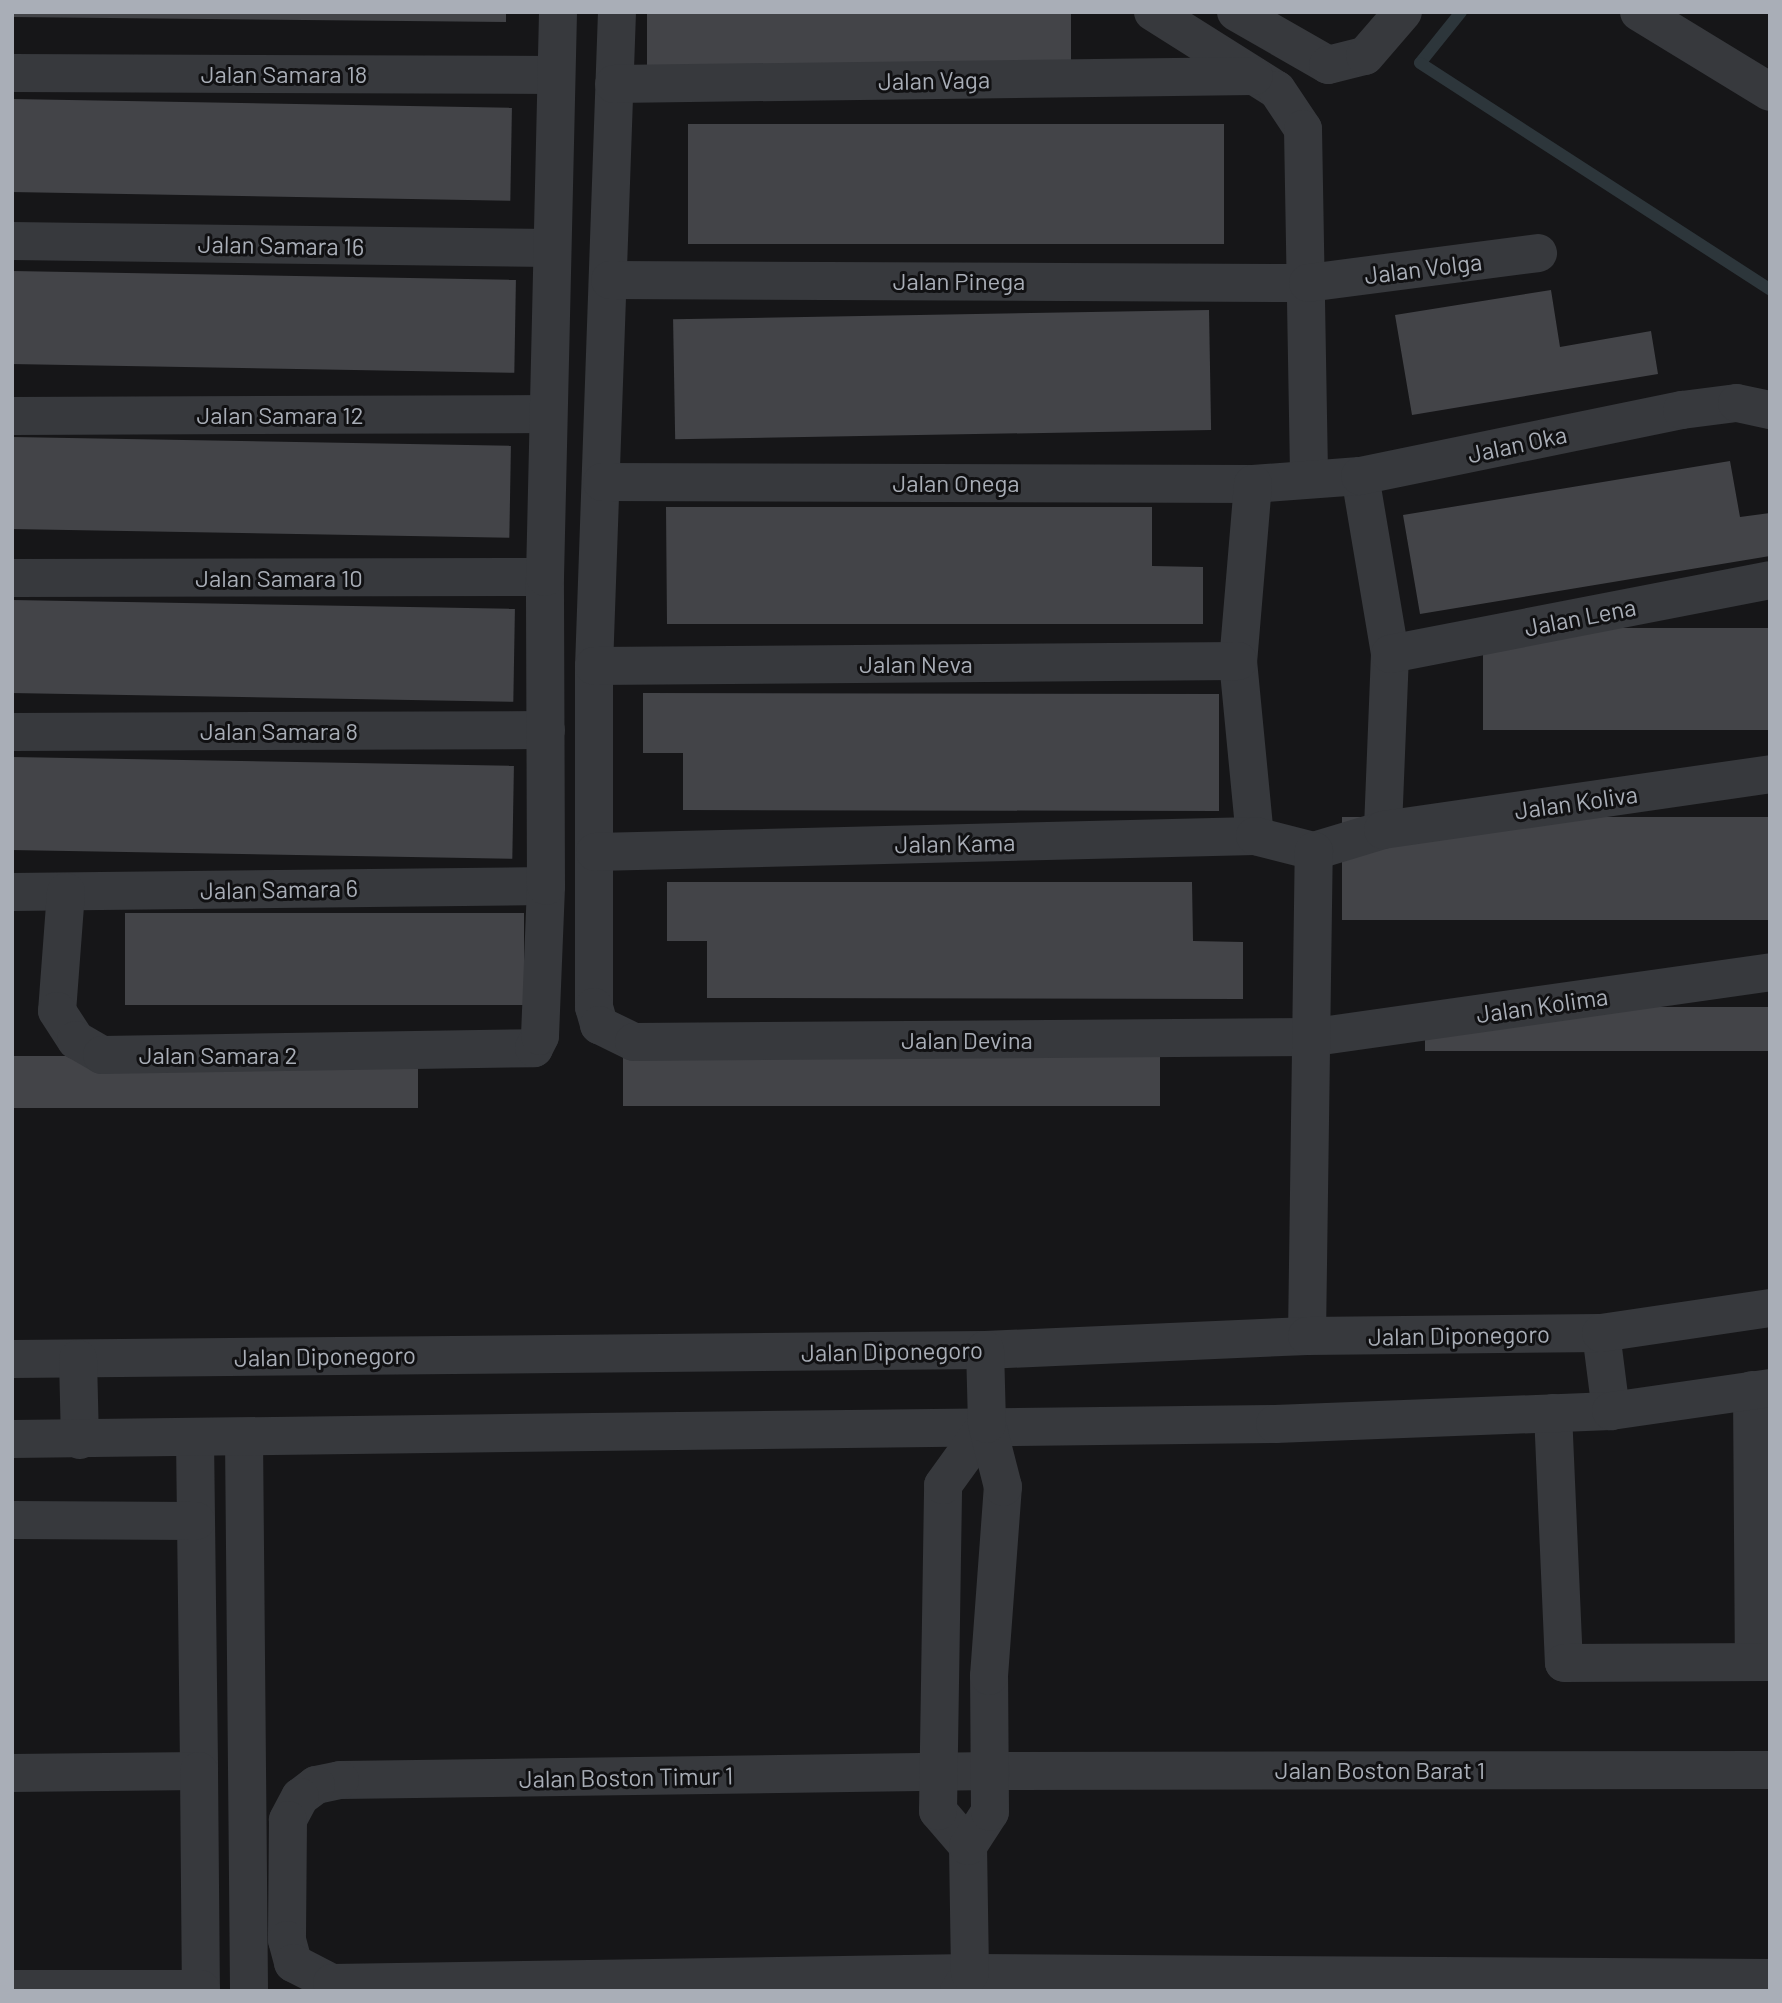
<!DOCTYPE html>
<style>
body{margin:0}
#map{position:relative;width:1782px;height:2003px;overflow:hidden;background:#161618;font-family:Barlow,sans-serif}
div>[style]{position:absolute}
.stream>*{height:12px;margin:-6px;padding:0 6px;transform-origin:6px;border-radius:6px;background:#2d363b}
.building>*{inset:0;background:#434448;transform-origin:0 0}
.minor>*{height:38px;margin:-19px;padding:0 19px;transform-origin:19px;border-radius:19px;background:#37393d}
span{translate:-50% -50%;white-space:nowrap;text-align:center;line-height:1.15;-webkit-text-stroke:6px #111113;paint-order:stroke}
.street-label{font-size:24px;color:#a9aeb7}
.frame{position:absolute;inset:0;border:14px solid #a9aeb7;pointer-events:none}
</style>
<div id="map">
<div class="stream">
<div style="left:1461px;top:12px;width:65px;rotate:128.8deg"></div>
<div style="left:1420px;top:63px;width:417px;rotate:32.9deg"></div>
</div>
<div class="building">
<div style="clip-path:polygon(12px 12px,506px 12px,506px 22px,12px 17px)"></div>
<div style="left:647px;top:12px;width:424px;height:53px"></div>
<div style="left:12px;top:99px;width:500px;height:93px;rotate:1deg"></div>
<div style="left:1224px;top:124px;width:120px;height:536px;rotate:90deg"></div>
<div style="left:12px;top:271px;width:504px;height:93px;rotate:1deg"></div>
<div style="clip-path:polygon(1551px 290px,1560px 347px,1651px 331px,1658px 374px,1412px 415px,1395px 315px)"></div>
<div style="left:1209px;top:310px;width:120px;height:536px;rotate:89deg"></div>
<div style="left:12px;top:437px;width:499px;height:92px;rotate:1deg"></div>
<div style="clip-path:polygon(1730px 461px,1740px 517px,1770px 513px,1770px 556px,1420px 614px,1403px 515px)"></div>
<div style="clip-path:polygon(666px 507px,1152px 507px,1152px 566px,1203px 567px,1203px 624px,667px 624px)"></div>
<div style="left:12px;top:600px;width:503px;height:93px;rotate:1deg"></div>
<div style="left:1770px;top:628px;width:102px;height:287px;rotate:90deg"></div>
<div style="clip-path:polygon(643px 693px,1219px 694px,1219px 811px,683px 810px,683px 753px,643px 753px)"></div>
<div style="left:12px;top:757px;width:502px;height:93px;rotate:1deg"></div>
<div style="left:1770px;top:817px;width:103px;height:428px;rotate:90deg"></div>
<div style="clip-path:polygon(667px 882px,1192px 882px,1193px 941px,1243px 942px,1243px 999px,707px 998px,707px 941px,667px 941px)"></div>
<div style="left:125px;top:913px;width:399px;height:92px"></div>
<div style="left:1770px;top:1007px;width:44px;height:345px;rotate:90deg"></div>
<div style="left:623px;top:1049px;width:537px;height:57px"></div>
<div style="left:12px;top:1056px;width:406px;height:52px"></div>
</div>
<div class="minor">
<div style="left:617px;top:12px;width:654px;rotate:92.01deg"></div>
<div style="left:594px;top:666px;width:341px;rotate:90deg"></div>
<div style="left:594px;top:1007px;width:19px;rotate:74deg"></div>
<div style="left:599px;top:1025px;width:39px;rotate:26deg"></div>
<div style="left:634px;top:1042px;width:681px;rotate:-0.42deg"></div>
<div style="left:1315px;top:1037px;width:460px;rotate:-8.1deg"></div>
<div style="left:1153px;top:12px;width:146px;rotate:32.2deg"></div>
<div style="left:1277px;top:90px;width:47px;rotate:56.3deg"></div>
<div style="left:1303px;top:129px;width:347px;rotate:89deg"></div>
<div style="left:1236px;top:12px;width:106px;rotate:29.9deg"></div>
<div style="left:1328px;top:65px;width:38px;rotate:-14deg"></div>
<div style="left:1365px;top:56px;width:58px;rotate:-49.2deg"></div>
<div style="left:1639px;top:12px;width:153px;rotate:31.4deg"></div>
<div style="left:12px;top:73px;width:544px;rotate:0.21deg"></div>
<div style="left:614px;top:84px;width:640px;rotate:-0.72deg"></div>
<div style="left:12px;top:241px;width:538px;rotate:0.75deg"></div>
<div style="left:610px;top:280px;width:698px;rotate:0.25deg"></div>
<div style="left:1308px;top:283px;width:232px;rotate:-7.4deg"></div>
<div style="left:12px;top:416px;width:535px;rotate:-0.21deg"></div>
<div style="left:1360px;top:476px;width:181px;rotate:80.4deg"></div>
<div style="left:1390px;top:654px;width:176px;rotate:92.3deg"></div>
<div style="left:602px;top:482px;width:651px;rotate:0.18deg"></div>
<div style="left:1253px;top:484px;width:107px;rotate:-4.3deg"></div>
<div style="left:1360px;top:476px;width:329px;rotate:-11.6deg"></div>
<div style="left:1682px;top:410px;width:55px;rotate:-7.3deg"></div>
<div style="left:1737px;top:403px;width:34px;rotate:12deg"></div>
<div style="left:1253px;top:484px;width:178px;rotate:94.8deg"></div>
<div style="left:1238px;top:661px;width:176px;rotate:84.5deg"></div>
<div style="left:12px;top:578px;width:533px;rotate:-0.11deg"></div>
<div style="left:1390px;top:654px;width:387px;rotate:-11deg"></div>
<div style="left:594px;top:666px;width:644px;rotate:-0.44deg"></div>
<div style="left:12px;top:732px;width:534px;rotate:-0.21deg"></div>
<div style="left:1314px;top:851px;width:72px;rotate:-16.9deg"></div>
<div style="left:1383px;top:830px;width:391px;rotate:-8.2deg"></div>
<div style="left:595px;top:852px;width:660px;rotate:-1.39deg"></div>
<div style="left:1255px;top:836px;width:61px;rotate:14.3deg"></div>
<div style="left:12px;top:892px;width:534px;rotate:-0.64deg"></div>
<div style="left:66px;top:892px;width:119px;rotate:94.3deg"></div>
<div style="left:57px;top:1011px;width:35px;rotate:57deg"></div>
<div style="left:76px;top:1040px;width:30px;rotate:30deg"></div>
<div style="left:102px;top:1055px;width:432px;rotate:-0.9deg"></div>
<div style="left:534px;top:1048px;width:13px;rotate:-63deg"></div>
<div style="left:540px;top:1036px;width:150px;rotate:-87.7deg"></div>
<div style="left:546px;top:886px;width:309px;rotate:-90.2deg"></div>
<div style="left:545px;top:577px;width:565px;rotate:-88.68deg"></div>
<div style="left:1601px;top:1333px;width:79px;rotate:82.7deg"></div>
<div style="left:1307px;top:1336px;width:485px;rotate:-89.2deg"></div>
<div style="left:12px;top:1359px;width:973px;rotate:-0.53deg"></div>
<div style="left:985px;top:1350px;width:322px;rotate:-2.5deg"></div>
<div style="left:1307px;top:1336px;width:294px;rotate:-0.6deg"></div>
<div style="left:1601px;top:1333px;width:171px;rotate:-8.4deg"></div>
<div style="left:78px;top:1359px;width:81px;rotate:88.6deg"></div>
<div style="left:1752px;top:1390px;width:272px;rotate:89.6deg"></div>
<div style="left:1553px;top:1413px;width:250px;rotate:87.5deg"></div>
<div style="left:1564px;top:1663px;width:206px;rotate:-0.3deg"></div>
<div style="left:244px;top:1437px;width:554px;rotate:89.48deg"></div>
<div style="left:195px;top:1438px;width:333px;rotate:89.3deg"></div>
<div style="left:12px;top:1439px;width:1263px;rotate:-0.68deg"></div>
<div style="left:1275px;top:1424px;width:336px;rotate:-2.2deg"></div>
<div style="left:1611px;top:1411px;width:161px;rotate:-8.2deg"></div>
<div style="left:12px;top:1520px;width:184px;rotate:0.3deg"></div>
<div style="left:1770px;top:1770px;width:779px;rotate:179.93deg"></div>
<div style="left:991px;top:1771px;width:651px;rotate:179.21deg"></div>
<div style="left:340px;top:1780px;width:25px;rotate:168deg"></div>
<div style="left:316px;top:1785px;width:20px;rotate:143deg"></div>
<div style="left:300px;top:1797px;width:26px;rotate:118deg"></div>
<div style="left:288px;top:1820px;width:120px;rotate:90.5deg"></div>
<div style="left:287px;top:1940px;width:24px;rotate:75deg"></div>
<div style="left:293px;top:1963px;width:44px;rotate:27.1deg"></div>
<div style="left:332px;top:1983px;width:638px;rotate:-0.9deg"></div>
<div style="left:970px;top:1973px;width:800px;rotate:0.36deg"></div>
<div style="left:12px;top:1773px;width:187px;rotate:-0.6deg"></div>
<div style="left:199px;top:1771px;width:220px;rotate:89.5deg"></div>
<div style="left:968px;top:1846px;width:46px;rotate:-130.6deg"></div>
<div style="left:938px;top:1811px;width:326px;rotate:-89.1deg"></div>
<div style="left:943px;top:1485px;width:75px;rotate:-54.2deg"></div>
<div style="left:12px;top:1989px;width:189px"></div>
<div style="left:959px;top:1991px;width:21px;rotate:-59deg"></div>
<div style="left:970px;top:1973px;width:127px;rotate:-90.9deg"></div>
<div style="left:968px;top:1846px;width:40px;rotate:-57.1deg"></div>
<div style="left:990px;top:1812px;width:136px;rotate:-90.4deg"></div>
<div style="left:989px;top:1676px;width:190px;rotate:-85.8deg"></div>
<div style="left:1003px;top:1487px;width:65px;rotate:-104.3deg"></div>
<div style="left:987px;top:1424px;width:74px;rotate:-91.5deg"></div>
</div>
<div class="street-label">
<span style="left:284px;top:74px">Jalan Samara 18</span>
<span style="left:934px;top:80px;rotate:-1deg">Jalan Vaga</span>
<span style="left:281px;top:245px;rotate:1deg">Jalan Samara 16</span>
<span style="left:1423px;top:268px;rotate:-7deg">Jalan Volga</span>
<span style="left:959px;top:281px">Jalan Pinega</span>
<span style="left:280px;top:415px">Jalan Samara 12</span>
<span style="left:1517px;top:444px;rotate:-12deg">Jalan Oka</span>
<span style="left:956px;top:483px">Jalan Onega</span>
<span style="left:279px;top:578px">Jalan Samara 10</span>
<span style="left:1580px;top:617px;rotate:-11deg">Jalan Lena</span>
<span style="left:916px;top:664px">Jalan Neva</span>
<span style="left:279px;top:731px">Jalan Samara 8</span>
<span style="left:1576px;top:802px;rotate:-8deg">Jalan Koliva</span>
<span style="left:955px;top:843px;rotate:-1deg">Jalan Kama</span>
<span style="left:279px;top:889px;rotate:-1deg">Jalan Samara 6</span>
<span style="left:1542px;top:1005px;rotate:-8deg">Jalan Kolima</span>
<span style="left:967px;top:1040px">Jalan Devina</span>
<span style="left:218px;top:1055px">Jalan Samara 2</span>
<span style="left:1459px;top:1335px;rotate:-1deg">Jalan Diponegoro</span>
<span style="left:892px;top:1351px;rotate:-1deg">Jalan Diponegoro</span>
<span style="left:325px;top:1356px;rotate:-1deg">Jalan Diponegoro</span>
<span style="left:1380px;top:1770px">Jalan Boston Barat 1</span>
<span style="left:626px;top:1777px;rotate:-1deg">Jalan Boston Timur 1</span>
</div>
<div class="frame"></div>
</div>
